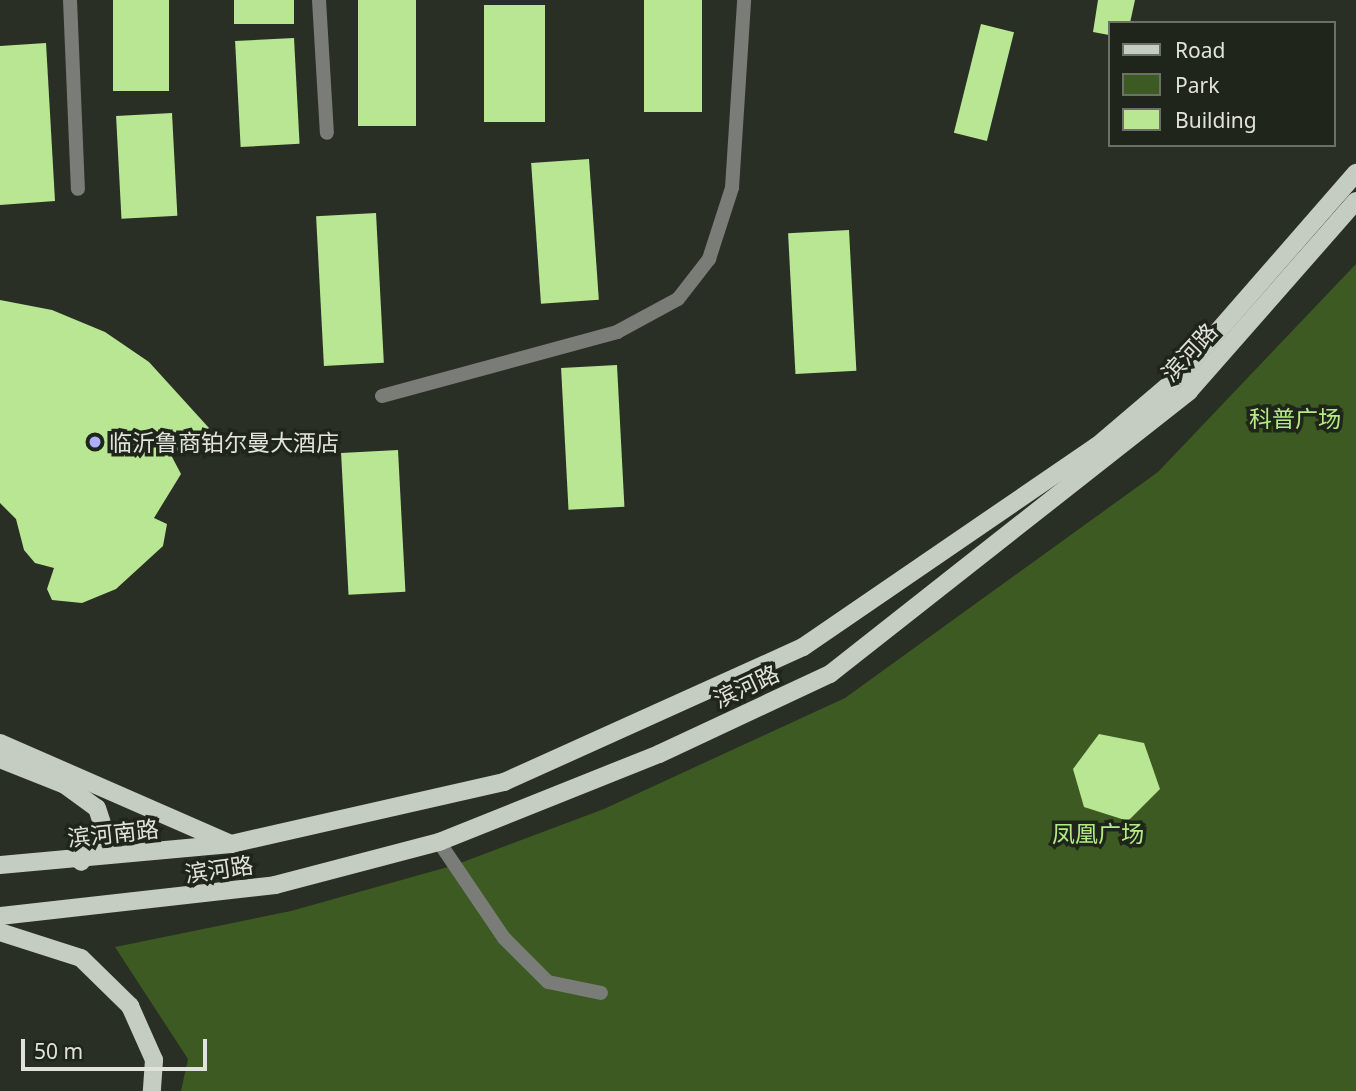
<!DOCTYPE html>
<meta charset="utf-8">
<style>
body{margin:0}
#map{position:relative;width:1356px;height:1091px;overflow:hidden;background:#292f24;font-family:"Noto Sans","Noto Sans SC",sans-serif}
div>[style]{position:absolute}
.green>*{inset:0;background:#3d5a22}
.building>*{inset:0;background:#b8e693;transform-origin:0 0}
.lane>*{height:14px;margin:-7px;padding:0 7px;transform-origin:7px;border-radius:7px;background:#797c77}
.street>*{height:14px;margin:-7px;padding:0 7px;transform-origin:7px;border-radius:7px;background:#797c77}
.primary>*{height:18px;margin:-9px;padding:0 9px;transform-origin:9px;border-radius:9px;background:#c5ccc1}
.dots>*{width:19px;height:19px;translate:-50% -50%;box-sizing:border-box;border:4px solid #1f251b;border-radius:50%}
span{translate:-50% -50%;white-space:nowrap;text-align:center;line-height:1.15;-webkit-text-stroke:7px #1f251b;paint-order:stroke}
.street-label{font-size:23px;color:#dfe3dc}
.park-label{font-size:23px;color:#b3ec82}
.poi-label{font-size:23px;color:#dfe3dc}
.left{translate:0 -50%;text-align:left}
.legend{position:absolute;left:1108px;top:21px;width:228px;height:126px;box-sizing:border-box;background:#1f251b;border:2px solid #6c7168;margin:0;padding:9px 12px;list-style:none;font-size:21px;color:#dfe3dc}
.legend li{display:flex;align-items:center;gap:14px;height:35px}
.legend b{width:35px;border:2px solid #6c7168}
.scale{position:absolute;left:21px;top:1039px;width:186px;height:32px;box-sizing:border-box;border:4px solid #dfe3dc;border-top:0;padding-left:9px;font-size:21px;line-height:24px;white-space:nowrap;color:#dfe3dc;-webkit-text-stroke:5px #1f251b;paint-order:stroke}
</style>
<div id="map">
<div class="green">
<div style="clip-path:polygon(1356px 264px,1356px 1091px,181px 1091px,188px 1059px,115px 947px,291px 911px,455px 865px,604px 809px,845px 698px,1158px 472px)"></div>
</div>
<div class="building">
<div style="left:113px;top:0;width:56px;height:91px"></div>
<div style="left:234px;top:0;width:60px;height:24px"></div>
<div style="left:358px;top:0;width:58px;height:126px"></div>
<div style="left:644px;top:0;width:58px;height:112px"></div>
<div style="clip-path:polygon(1098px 0,1135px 0,1130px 23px,1109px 23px,1109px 35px,1093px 32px)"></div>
<div style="left:484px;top:5px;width:61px;height:117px"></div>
<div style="left:981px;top:24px;width:34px;height:112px;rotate:14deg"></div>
<div style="left:294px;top:38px;width:106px;height:59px;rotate:87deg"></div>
<div style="clip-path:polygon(46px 43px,55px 201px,0 205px,0 46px)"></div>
<div style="left:172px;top:113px;width:103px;height:56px;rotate:87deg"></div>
<div style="left:589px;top:159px;width:141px;height:58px;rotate:86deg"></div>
<div style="left:376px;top:213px;width:150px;height:60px;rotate:87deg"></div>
<div style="left:849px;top:230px;width:141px;height:61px;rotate:87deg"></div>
<div style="clip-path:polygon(0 300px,52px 310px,105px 332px,149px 362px,209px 428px,171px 455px,181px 474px,154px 518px,167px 524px,163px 546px,116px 589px,82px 603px,52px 600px,47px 589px,54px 568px,35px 563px,24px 550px,16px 519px,0 503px)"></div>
<div style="left:617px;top:365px;width:142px;height:56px;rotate:87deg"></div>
<div style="left:398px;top:450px;width:142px;height:57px;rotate:87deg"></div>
<div style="clip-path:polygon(1099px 734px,1144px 743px,1160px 789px,1128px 821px,1084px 807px,1073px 769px)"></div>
</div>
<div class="lane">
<div style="left:70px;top:0;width:189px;rotate:87.6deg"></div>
<div style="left:319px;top:0;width:133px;rotate:86.6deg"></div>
<div style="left:439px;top:842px;width:116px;rotate:55.9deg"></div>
<div style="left:504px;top:938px;width:62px;rotate:45deg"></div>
<div style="left:548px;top:982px;width:54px;rotate:11.7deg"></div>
</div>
<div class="street">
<div style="left:382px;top:396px;width:244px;rotate:-15.2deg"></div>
<div style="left:617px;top:332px;width:69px;rotate:-28.4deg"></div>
<div style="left:678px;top:299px;width:51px;rotate:-52.2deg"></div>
<div style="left:709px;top:259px;width:75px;rotate:-72.1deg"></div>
<div style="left:732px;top:188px;width:188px;rotate:-86.3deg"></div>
</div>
<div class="primary">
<div style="left:0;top:743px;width:252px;rotate:23.6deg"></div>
<div style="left:0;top:759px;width:70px;rotate:21.8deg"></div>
<div style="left:65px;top:785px;width:39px;rotate:36deg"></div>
<div style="left:97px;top:808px;width:20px;rotate:72deg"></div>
<div style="left:103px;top:827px;width:41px;rotate:122.2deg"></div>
<div style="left:0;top:865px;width:232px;rotate:-5.2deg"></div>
<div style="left:231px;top:844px;width:280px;rotate:-12.8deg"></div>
<div style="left:504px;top:782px;width:328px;rotate:-24.3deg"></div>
<div style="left:803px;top:647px;width:356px;rotate:-34.4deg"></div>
<div style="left:1097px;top:446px;width:106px;rotate:-40.4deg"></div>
<div style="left:1178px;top:377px;width:271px;rotate:-48.9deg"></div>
<div style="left:0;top:916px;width:277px;rotate:-6.4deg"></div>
<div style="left:275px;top:885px;width:170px;rotate:-14.7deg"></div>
<div style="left:439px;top:842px;width:237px;rotate:-21.8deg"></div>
<div style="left:659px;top:754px;width:189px;rotate:-25.1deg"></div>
<div style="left:830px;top:674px;width:457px;rotate:-38.2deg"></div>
<div style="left:1189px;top:391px;width:253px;rotate:-48.7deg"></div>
<div style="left:0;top:932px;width:85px;rotate:17.8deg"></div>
<div style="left:81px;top:958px;width:69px;rotate:44.4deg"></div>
<div style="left:130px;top:1006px;width:59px;rotate:66deg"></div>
<div style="left:154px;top:1060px;width:31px;rotate:94deg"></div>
</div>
<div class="dots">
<div style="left:95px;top:442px;background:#acaffb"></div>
</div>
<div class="street-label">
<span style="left:1189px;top:352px;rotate:-47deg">滨河路</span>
<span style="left:746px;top:686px;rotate:-25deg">滨河路</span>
<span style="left:113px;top:833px;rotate:-6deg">滨河南路</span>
<span style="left:219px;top:869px;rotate:-8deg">滨河路</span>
</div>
<div class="park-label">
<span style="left:1295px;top:418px">科普广场</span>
<span style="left:1098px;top:833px">凤凰广场</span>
</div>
<div class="poi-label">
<span class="left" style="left:109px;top:442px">临沂鲁商铂尔曼大酒店</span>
</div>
<ul class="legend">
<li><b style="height:9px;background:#c5ccc1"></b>Road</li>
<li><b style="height:19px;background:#3d5a22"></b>Park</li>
<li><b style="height:19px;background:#b8e693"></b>Building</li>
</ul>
<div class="scale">50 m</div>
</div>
